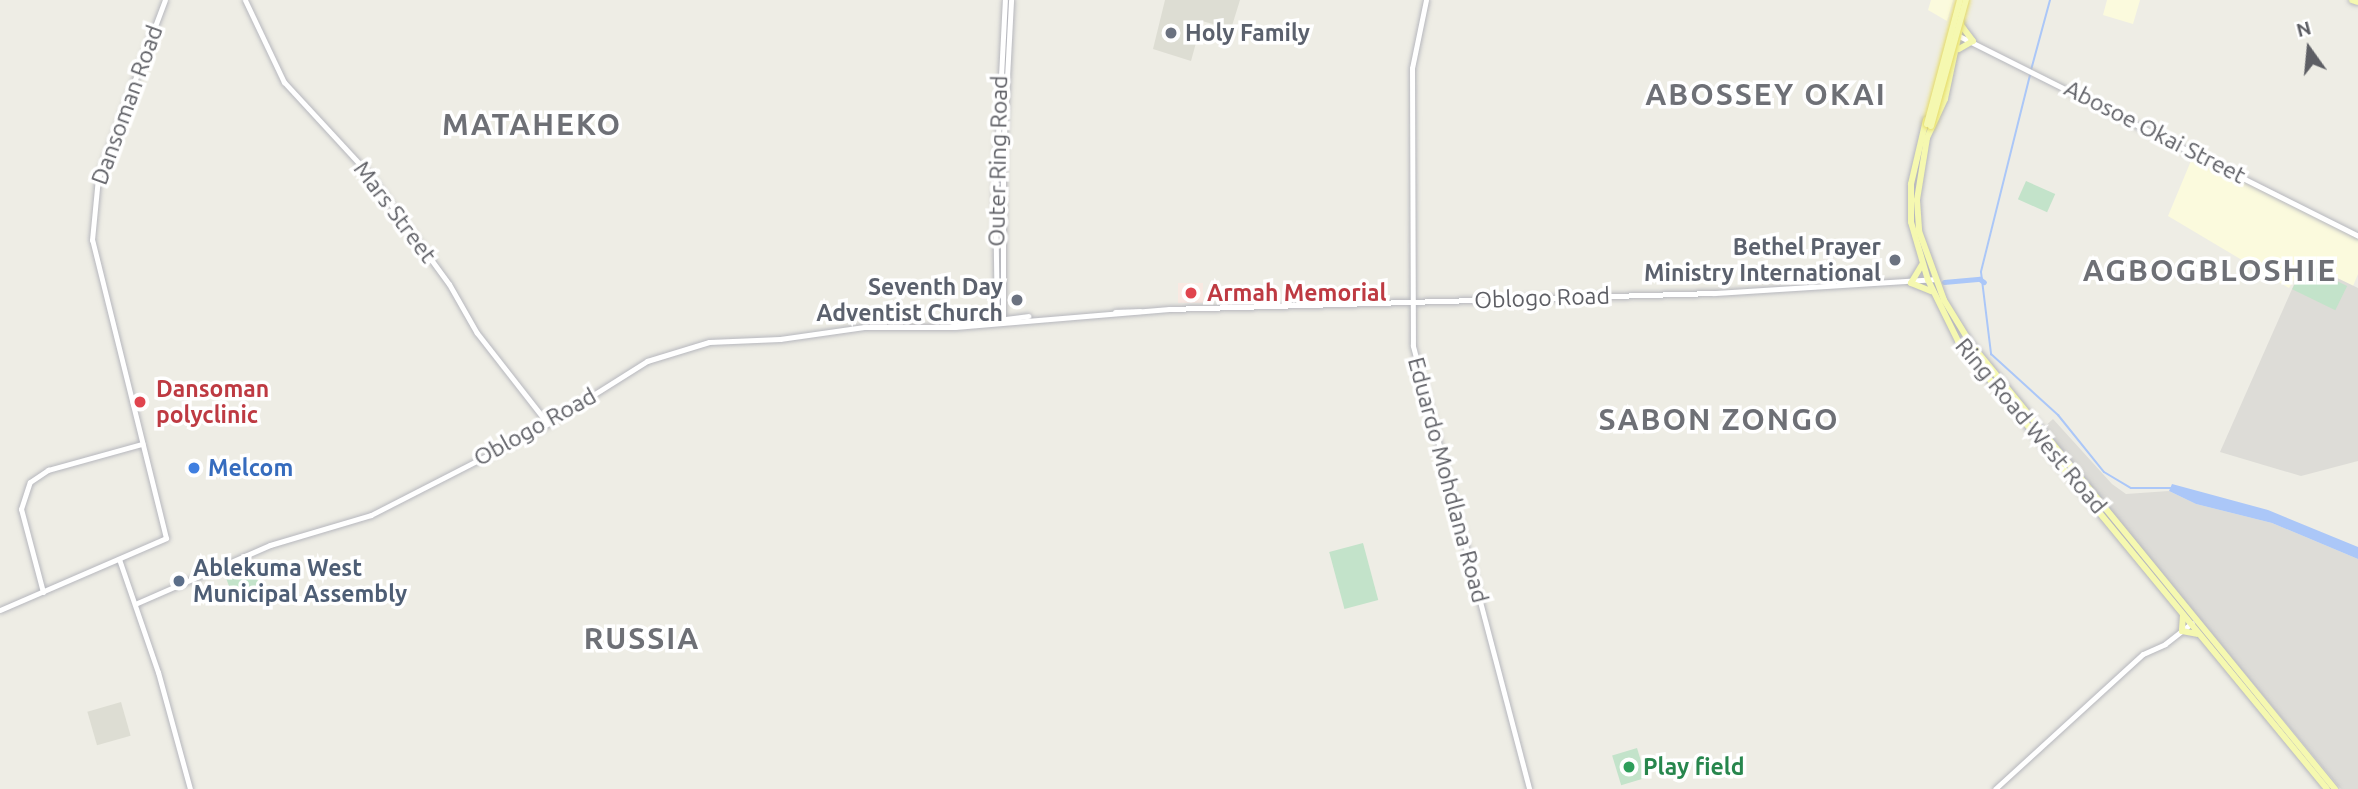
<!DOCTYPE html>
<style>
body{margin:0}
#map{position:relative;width:2358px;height:789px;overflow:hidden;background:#eeede5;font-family:Ubuntu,sans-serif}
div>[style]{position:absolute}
.commercial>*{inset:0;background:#fbfadd}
.industrial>*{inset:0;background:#dddcd7}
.education>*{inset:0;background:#ddddd3;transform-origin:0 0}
.medical>*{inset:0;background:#f9e9e2;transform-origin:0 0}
.green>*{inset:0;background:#c3e3ca;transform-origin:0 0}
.water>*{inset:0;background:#abc7f8}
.stream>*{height:2px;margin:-1px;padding:0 1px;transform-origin:1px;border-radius:1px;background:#abc7f8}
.canal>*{height:4.5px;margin:-2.25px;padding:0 2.25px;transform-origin:2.25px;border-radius:2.25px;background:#abc7f8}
.roads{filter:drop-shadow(0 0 2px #b6b7bd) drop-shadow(0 0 2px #b6b7bd)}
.secondary>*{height:5px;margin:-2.5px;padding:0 2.5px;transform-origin:2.5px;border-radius:2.5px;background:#fff}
.primary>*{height:6px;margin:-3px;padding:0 3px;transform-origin:3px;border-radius:3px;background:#f5f8b0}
.bridges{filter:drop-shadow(0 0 2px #e5db66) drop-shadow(0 0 2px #e5db66)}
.primary-bridge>*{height:6px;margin:-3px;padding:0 3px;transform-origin:3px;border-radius:3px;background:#f5f8b0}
.dots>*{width:19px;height:19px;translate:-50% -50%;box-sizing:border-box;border:4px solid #fff;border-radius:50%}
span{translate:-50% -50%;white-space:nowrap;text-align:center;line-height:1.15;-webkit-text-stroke:7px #fff;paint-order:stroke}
.worship-label{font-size:23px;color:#5b616d;font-weight:700}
.left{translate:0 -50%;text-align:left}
.right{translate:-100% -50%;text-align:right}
.street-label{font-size:23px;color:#5d5e64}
.health-label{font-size:23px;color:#be3a42;font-weight:700}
.shop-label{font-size:23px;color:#366cbe;font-weight:700}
.service-label{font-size:23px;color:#4e5e75;font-weight:700}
.leisure-label{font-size:23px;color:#27864d;font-weight:700}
.district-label{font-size:30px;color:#6e7076;font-weight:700;letter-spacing:2px}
.north{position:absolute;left:2274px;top:14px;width:70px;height:70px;-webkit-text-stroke:5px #fff;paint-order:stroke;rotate:345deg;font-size:19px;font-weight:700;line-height:28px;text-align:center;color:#5d5e64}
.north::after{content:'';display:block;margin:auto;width:24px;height:32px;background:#5d5e64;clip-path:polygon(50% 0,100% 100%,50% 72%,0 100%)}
</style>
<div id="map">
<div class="commercial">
<div style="clip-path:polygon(1931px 0,1953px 0,1947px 21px,1928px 10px)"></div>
<div style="clip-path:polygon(2107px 0,2140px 0,2133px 24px,2103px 15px)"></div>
<div style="clip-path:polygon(2193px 156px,2358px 239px,2358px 274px,2353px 286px,2304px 262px,2289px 288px,2168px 216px)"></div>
</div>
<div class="industrial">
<div style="clip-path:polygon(2304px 262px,2358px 288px,2358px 461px,2301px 476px,2220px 452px)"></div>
<div style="clip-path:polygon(2053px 419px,2112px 484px,2126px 494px,2169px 491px,2196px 504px,2272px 523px,2358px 559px,2358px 789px,2341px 789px,2042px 429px)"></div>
</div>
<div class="education">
<div style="clip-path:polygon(1165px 0,1240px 0,1231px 29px,1202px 21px,1191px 61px,1153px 49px)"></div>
<div style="left:121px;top:702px;width:35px;height:35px;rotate:74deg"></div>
</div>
<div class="medical">
<div style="left:1203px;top:283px;width:20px;height:25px;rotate:90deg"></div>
</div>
<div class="green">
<div style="left:2026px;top:181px;width:32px;height:20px;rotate:24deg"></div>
<div style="left:2304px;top:265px;width:48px;height:27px;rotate:26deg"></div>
<div style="left:1363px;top:543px;width:59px;height:35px;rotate:75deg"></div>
<div style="left:250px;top:559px;width:37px;height:29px;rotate:70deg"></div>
<div style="left:1637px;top:748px;width:31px;height:26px;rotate:73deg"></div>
</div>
<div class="water">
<div style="clip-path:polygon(2172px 484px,2268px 510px,2358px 547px,2358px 559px,2272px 523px,2196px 504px,2169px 491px)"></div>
</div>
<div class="stream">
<div style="left:2031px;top:70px;width:73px;rotate:-74.8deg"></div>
<div style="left:2030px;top:75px;width:203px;rotate:104deg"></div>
<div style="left:1981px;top:272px;width:83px;rotate:83deg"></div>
<div style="left:1991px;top:354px;width:91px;rotate:42.3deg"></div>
<div style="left:2058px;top:415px;width:73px;rotate:51.1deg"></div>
<div style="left:2104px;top:472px;width:31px;rotate:31deg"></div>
<div style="left:2131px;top:488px;width:41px"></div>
</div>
<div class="canal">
<div style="left:1944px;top:282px;width:36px;rotate:-5deg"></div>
<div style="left:1980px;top:279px;width:5px;rotate:37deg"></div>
</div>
<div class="roads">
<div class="secondary">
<div style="left:245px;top:0;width:91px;rotate:64.6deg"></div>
<div style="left:284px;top:82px;width:124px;rotate:47.3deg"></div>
<div style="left:368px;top:173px;width:137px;rotate:53.9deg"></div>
<div style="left:449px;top:284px;width:56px;rotate:60.3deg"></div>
<div style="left:477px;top:333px;width:115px;rotate:52deg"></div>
<div style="left:1426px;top:0;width:69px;rotate:101.6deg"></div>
<div style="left:1412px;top:68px;width:278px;rotate:89.8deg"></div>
<div style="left:1413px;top:346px;width:458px;rotate:75.3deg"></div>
<div style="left:1957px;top:35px;width:449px;rotate:26.6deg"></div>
<div style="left:1115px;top:312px;width:25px;rotate:-2deg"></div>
<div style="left:1003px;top:322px;width:168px;rotate:-90deg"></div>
<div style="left:1003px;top:154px;width:154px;rotate:-87deg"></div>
<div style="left:997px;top:323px;width:128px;rotate:-90.9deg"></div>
<div style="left:995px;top:195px;width:195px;rotate:-87.1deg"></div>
<div style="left:952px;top:326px;width:77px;rotate:-7.5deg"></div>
<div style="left:119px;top:559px;width:120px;rotate:71deg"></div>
<div style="left:158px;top:672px;width:121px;rotate:74.7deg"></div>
<div style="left:43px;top:592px;width:86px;rotate:-104.8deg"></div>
<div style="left:21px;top:509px;width:28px;rotate:-72deg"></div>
<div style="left:30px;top:482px;width:22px;rotate:-34deg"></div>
<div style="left:48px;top:470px;width:98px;rotate:-15.5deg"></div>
<div style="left:135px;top:604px;width:147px;rotate:-23.6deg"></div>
<div style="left:270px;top:545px;width:105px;rotate:-16.5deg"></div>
<div style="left:371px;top:515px;width:189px;rotate:-27.1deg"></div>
<div style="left:539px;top:429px;width:128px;rotate:-32.2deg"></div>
<div style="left:647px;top:361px;width:65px;rotate:-17deg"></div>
<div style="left:709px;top:342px;width:71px;rotate:-2.4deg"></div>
<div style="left:780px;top:339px;width:85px;rotate:-8.1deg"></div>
<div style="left:864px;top:327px;width:91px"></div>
<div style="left:955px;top:327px;width:215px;rotate:-4.8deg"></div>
<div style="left:1169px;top:309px;width:545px;rotate:-1.68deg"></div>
<div style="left:1714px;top:293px;width:221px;rotate:-3.6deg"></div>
<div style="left:0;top:610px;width:181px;rotate:-23.4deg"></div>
<div style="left:166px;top:538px;width:307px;rotate:-103.9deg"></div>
<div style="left:92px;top:240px;width:62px;rotate:-84.5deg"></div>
<div style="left:98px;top:178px;width:190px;rotate:-69.4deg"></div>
<div style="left:1995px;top:789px;width:200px;rotate:-42.4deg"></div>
<div style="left:2143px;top:654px;width:24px;rotate:-24deg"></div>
<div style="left:2165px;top:644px;width:34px;rotate:-38deg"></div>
</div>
<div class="primary">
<div style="left:2352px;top:0;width:6px;rotate:18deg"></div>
<div style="left:1961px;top:23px;width:78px;rotate:101.9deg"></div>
<div style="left:1945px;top:99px;width:43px;rotate:114.8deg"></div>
<div style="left:1927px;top:138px;width:63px;rotate:99.2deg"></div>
<div style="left:1917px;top:200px;width:31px;rotate:86deg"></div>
<div style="left:1919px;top:231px;width:73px;rotate:70.1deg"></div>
<div style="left:1944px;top:300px;width:52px;rotate:58.5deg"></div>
<div style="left:1971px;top:344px;width:575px;rotate:50.72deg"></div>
<div style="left:1959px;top:49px;width:16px;rotate:-30deg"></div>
<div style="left:1973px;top:41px;width:20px;rotate:-127deg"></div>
<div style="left:1926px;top:120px;width:66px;rotate:103.2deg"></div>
<div style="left:1911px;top:184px;width:38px;rotate:90deg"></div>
<div style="left:1911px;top:222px;width:60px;rotate:73.7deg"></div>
<div style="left:1928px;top:280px;width:68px;rotate:63.8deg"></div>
<div style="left:1958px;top:341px;width:580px;rotate:50.52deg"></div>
<div style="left:1911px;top:283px;width:22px;rotate:22deg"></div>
<div style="left:1911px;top:283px;width:21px;rotate:-59deg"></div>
<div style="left:2183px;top:615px;width:16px;rotate:94deg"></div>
<div style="left:2182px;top:631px;width:15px;rotate:11deg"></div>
</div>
</div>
<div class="bridges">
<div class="primary-bridge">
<div style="left:1927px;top:124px;width:128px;rotate:-75.1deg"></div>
<div style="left:1931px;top:126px;width:131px;rotate:-74.5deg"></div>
</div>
</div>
<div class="dots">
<div style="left:1171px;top:33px;background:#6b7280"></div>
<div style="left:1895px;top:260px;background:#6b7280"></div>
<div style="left:1191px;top:293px;background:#e0444e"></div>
<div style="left:1017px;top:300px;background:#6b7280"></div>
<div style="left:140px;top:402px;background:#e0444e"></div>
<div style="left:194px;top:468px;background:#3f7fe0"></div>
<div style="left:179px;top:581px;background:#5c6f8a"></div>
<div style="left:1629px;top:767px;background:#2e9e5b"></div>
</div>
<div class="worship-label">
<span class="left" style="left:1185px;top:33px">Holy Family</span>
<span class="right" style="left:1881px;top:260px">Bethel Prayer<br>Ministry International</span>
<span class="right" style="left:1003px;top:300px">Seventh Day<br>Adventist Church</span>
</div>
<div class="street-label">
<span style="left:127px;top:105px;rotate:-70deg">Dansoman Road</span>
<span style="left:2155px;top:132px;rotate:27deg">Abosoe Okai Street</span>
<span style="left:998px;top:161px;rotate:-89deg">Outer Ring Road</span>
<span style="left:395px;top:212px;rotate:53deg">Mars Street</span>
<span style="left:1542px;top:298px;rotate:-2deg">Oblogo Road</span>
<span style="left:2031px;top:426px;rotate:50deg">Ring Road West Road</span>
<span style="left:535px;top:427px;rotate:-29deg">Oblogo Road</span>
<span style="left:1448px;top:480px;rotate:75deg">Eduardo Mohdlana Road</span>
</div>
<div class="health-label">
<span class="left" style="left:1207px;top:293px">Armah Memorial</span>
<span class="left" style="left:156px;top:402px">Dansoman<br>polyclinic</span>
</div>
<div class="shop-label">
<span class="left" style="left:208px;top:468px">Melcom</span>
</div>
<div class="service-label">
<span class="left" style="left:193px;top:581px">Ablekuma West<br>Municipal Assembly</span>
</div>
<div class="leisure-label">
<span class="left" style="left:1643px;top:767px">Play field</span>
</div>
<div class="district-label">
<span style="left:1766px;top:94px">ABOSSEY OKAI</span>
<span style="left:532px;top:124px">MATAHEKO</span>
<span style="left:2210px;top:270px">AGBOGBLOSHIE</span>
<span style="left:1719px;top:419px">SABON ZONGO</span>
<span style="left:642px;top:638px">RUSSIA</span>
</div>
<div class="north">N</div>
</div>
